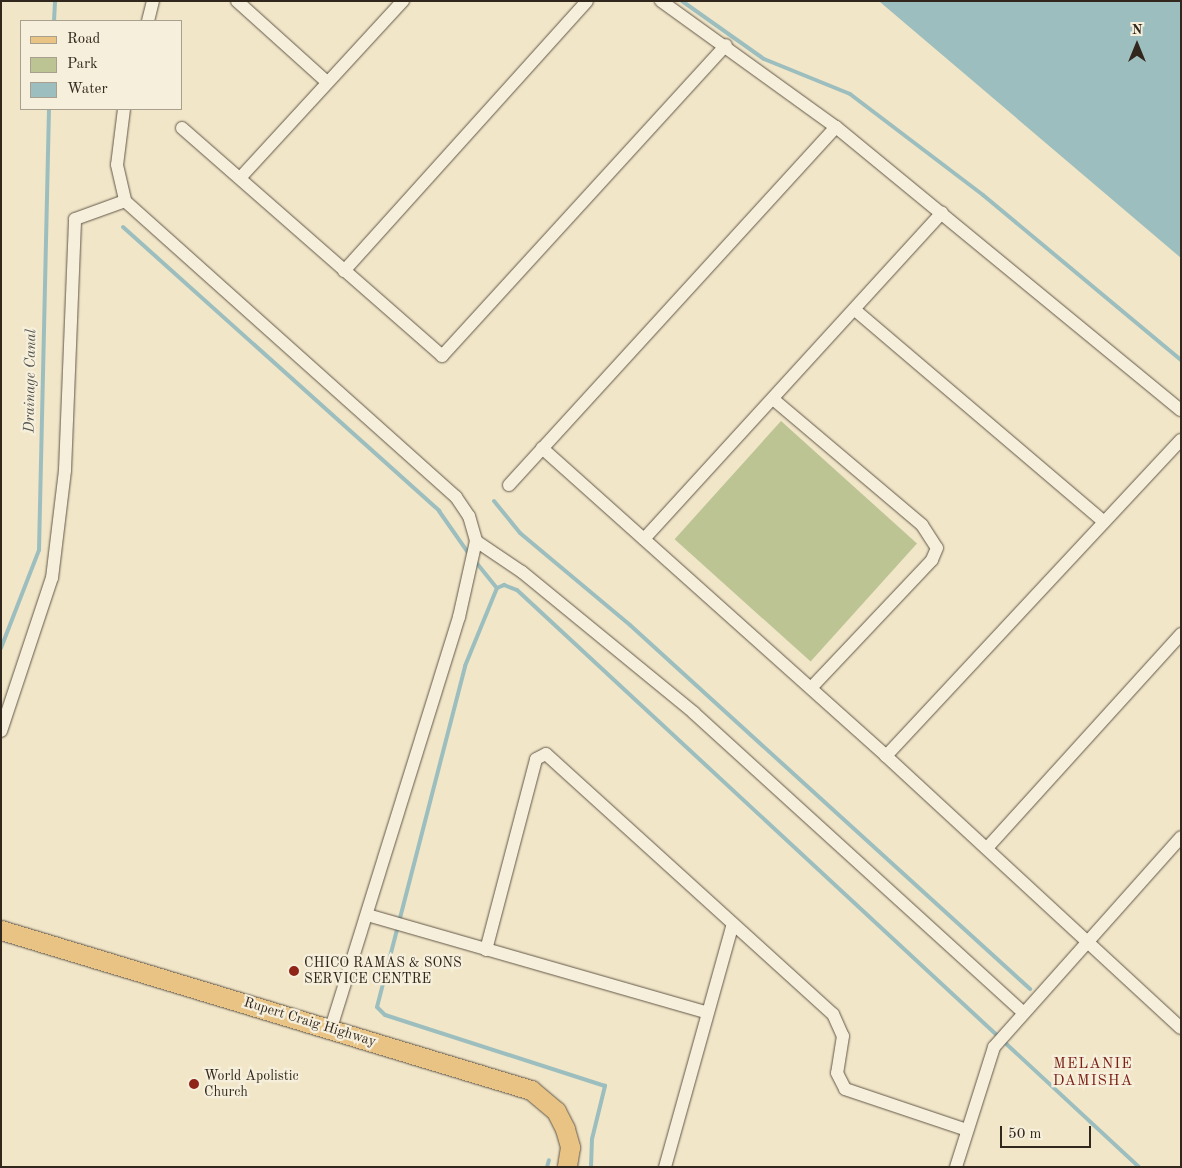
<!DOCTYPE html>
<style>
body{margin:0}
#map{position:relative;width:1182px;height:1168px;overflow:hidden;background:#f1e6c8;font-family:"Old Standard TT",serif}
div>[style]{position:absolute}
.green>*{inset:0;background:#bcc494;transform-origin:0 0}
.water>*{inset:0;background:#9dbebe}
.stream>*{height:4px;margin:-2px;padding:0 2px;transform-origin:2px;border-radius:2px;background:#9dbebe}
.roads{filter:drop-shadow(0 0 1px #625748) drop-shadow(0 0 1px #625748)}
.minor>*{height:12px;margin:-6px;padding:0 6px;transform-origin:6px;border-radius:6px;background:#f6efdb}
.primary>*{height:19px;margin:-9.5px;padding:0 9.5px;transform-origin:9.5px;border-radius:9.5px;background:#e8c384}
.dots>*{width:14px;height:14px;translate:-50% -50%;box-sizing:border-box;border:2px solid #f6efdb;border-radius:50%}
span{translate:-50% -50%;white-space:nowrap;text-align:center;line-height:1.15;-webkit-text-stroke:4.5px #f6efdb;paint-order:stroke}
.poi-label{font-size:14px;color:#32271d}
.left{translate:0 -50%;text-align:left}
.street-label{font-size:14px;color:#32271d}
.water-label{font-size:15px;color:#52544d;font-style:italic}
.neighbourhood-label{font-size:15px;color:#7a1f14;letter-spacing:1px}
.frame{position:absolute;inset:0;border:2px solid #32271d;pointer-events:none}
.legend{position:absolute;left:20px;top:20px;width:162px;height:90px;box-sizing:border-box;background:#f6efdb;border:1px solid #a89f8f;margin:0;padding:6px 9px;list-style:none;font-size:15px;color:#32271d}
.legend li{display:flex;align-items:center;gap:10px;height:25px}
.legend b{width:25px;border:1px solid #a89f8f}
.north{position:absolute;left:1112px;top:20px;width:50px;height:50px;-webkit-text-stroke:4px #f6efdb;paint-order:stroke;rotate:0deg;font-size:14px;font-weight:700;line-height:20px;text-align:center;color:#32271d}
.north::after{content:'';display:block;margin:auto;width:18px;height:22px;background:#32271d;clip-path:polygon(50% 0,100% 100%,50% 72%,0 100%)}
.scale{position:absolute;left:1000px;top:1126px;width:91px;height:22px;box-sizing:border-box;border:2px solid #32271d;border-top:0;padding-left:6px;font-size:15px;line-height:18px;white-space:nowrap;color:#32271d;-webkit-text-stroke:4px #f6efdb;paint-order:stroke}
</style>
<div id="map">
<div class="green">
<div style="left:781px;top:421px;width:183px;height:159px;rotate:42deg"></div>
</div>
<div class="water">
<div style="clip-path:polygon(879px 1px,1181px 1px,1181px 258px,880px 2px)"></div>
</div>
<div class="stream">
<div style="left:682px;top:1px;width:100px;rotate:35.3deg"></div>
<div style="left:764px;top:59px;width:93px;rotate:22.1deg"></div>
<div style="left:850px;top:94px;width:167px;rotate:37.2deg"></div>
<div style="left:983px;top:195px;width:258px;rotate:39.8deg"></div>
<div style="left:54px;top:21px;width:20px;rotate:-87deg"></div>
<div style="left:123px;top:227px;width:425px;rotate:41.9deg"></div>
<div style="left:439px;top:511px;width:52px;rotate:55.1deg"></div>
<div style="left:494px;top:501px;width:41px;rotate:50.9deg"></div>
<div style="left:520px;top:533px;width:143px;rotate:39.9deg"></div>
<div style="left:630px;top:625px;width:541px;rotate:42.3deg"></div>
<div style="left:475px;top:561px;width:35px;rotate:51deg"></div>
<div style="left:1px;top:648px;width:105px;rotate:-68.8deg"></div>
<div style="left:39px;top:550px;width:441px;rotate:-88.7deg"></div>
<div style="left:547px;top:1167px;width:7px;rotate:-74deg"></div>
<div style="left:591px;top:1167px;width:28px;rotate:-88deg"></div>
<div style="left:592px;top:1139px;width:55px;rotate:-76.2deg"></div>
<div style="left:605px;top:1086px;width:231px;rotate:-162.1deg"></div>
<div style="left:385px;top:1015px;width:11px;rotate:-135deg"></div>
<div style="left:377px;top:1007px;width:352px;rotate:-75.5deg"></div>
<div style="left:465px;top:666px;width:84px;rotate:-67.7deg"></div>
<div style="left:497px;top:588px;width:8px;rotate:-23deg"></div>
<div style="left:504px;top:585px;width:14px;rotate:21deg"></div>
<div style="left:517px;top:590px;width:848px;rotate:42.85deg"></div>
</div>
<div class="roads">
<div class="minor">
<div style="left:237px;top:1px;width:121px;rotate:42deg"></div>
<div style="left:661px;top:1px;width:216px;rotate:35.8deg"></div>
<div style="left:836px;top:127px;width:446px;rotate:39.4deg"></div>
<div style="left:148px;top:21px;width:21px;rotate:-76deg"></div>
<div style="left:124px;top:109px;width:56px;rotate:97.1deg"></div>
<div style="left:117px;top:165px;width:37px;rotate:77deg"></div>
<div style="left:125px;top:201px;width:444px;rotate:41.8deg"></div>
<div style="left:456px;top:497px;width:23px;rotate:56deg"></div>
<div style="left:469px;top:516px;width:26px;rotate:74deg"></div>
<div style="left:476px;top:541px;width:78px;rotate:102.6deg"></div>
<div style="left:459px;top:617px;width:431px;rotate:107.3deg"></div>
<div style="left:182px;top:128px;width:346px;rotate:41.2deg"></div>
<div style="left:442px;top:356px;width:421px;rotate:-47.6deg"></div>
<div style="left:240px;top:178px;width:241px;rotate:-47.4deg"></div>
<div style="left:344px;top:271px;width:363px;rotate:-48deg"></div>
<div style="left:855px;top:310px;width:327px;rotate:40.4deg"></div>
<div style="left:773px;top:399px;width:195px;rotate:40.2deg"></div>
<div style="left:922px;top:525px;width:27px;rotate:57deg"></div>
<div style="left:937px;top:548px;width:13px;rotate:113deg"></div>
<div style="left:932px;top:560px;width:176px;rotate:133.4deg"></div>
<div style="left:542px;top:448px;width:462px;rotate:41.8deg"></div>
<div style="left:886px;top:756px;width:401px;rotate:42.7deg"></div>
<div style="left:509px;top:485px;width:485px;rotate:-47.6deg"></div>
<div style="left:644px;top:539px;width:442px;rotate:-47.6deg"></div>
<div style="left:476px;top:541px;width:55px;rotate:34deg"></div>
<div style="left:522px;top:572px;width:222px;rotate:39.3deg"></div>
<div style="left:694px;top:713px;width:443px;rotate:42.3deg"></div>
<div style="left:1px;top:731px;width:161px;rotate:-71.6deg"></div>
<div style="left:52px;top:578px;width:109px;rotate:-83.1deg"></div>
<div style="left:65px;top:470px;width:251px;rotate:-87.7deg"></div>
<div style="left:75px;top:219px;width:53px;rotate:-19.8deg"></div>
<div style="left:886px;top:756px;width:432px;rotate:-47deg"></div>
<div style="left:987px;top:848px;width:289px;rotate:-47.8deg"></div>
<div style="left:367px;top:915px;width:353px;rotate:16deg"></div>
<div style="left:486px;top:950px;width:197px;rotate:-75.3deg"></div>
<div style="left:536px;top:759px;width:11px;rotate:-27deg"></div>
<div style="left:546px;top:754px;width:387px;rotate:42.2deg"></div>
<div style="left:833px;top:1014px;width:24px;rotate:66deg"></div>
<div style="left:843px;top:1036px;width:37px;rotate:99deg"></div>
<div style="left:837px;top:1073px;width:18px;rotate:63deg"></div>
<div style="left:845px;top:1089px;width:129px;rotate:18.6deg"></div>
<div style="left:665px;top:1167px;width:249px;rotate:-74.4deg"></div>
<div style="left:956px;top:1167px;width:126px;rotate:-72.4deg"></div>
<div style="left:994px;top:1047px;width:281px;rotate:-48.3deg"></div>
</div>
<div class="primary">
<div style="left:1px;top:930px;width:554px;rotate:16.8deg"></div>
<div style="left:531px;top:1090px;width:33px;rotate:40deg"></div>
<div style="left:556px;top:1111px;width:20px;rotate:63deg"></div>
<div style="left:565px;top:1129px;width:19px;rotate:74deg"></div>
<div style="left:570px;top:1147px;width:20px;rotate:99deg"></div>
</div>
</div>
<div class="dots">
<div style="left:294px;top:971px;background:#8f2418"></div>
<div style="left:194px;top:1084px;background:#8f2418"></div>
</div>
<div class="poi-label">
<span class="left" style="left:304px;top:971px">CHICO RAMAS &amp; SONS<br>SERVICE CENTRE</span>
<span class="left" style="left:204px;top:1084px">World Apolistic<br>Church</span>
</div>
<div class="street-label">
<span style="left:310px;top:1022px;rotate:17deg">Rupert Craig Highway</span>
</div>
<div class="water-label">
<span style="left:31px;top:381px;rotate:-89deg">Drainage Canal</span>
</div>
<div class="neighbourhood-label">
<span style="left:1093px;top:1073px">MELANIE<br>DAMISHA</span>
</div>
<div class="frame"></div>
<ul class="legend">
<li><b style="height:6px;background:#e8c384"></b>Road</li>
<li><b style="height:14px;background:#bcc494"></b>Park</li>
<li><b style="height:14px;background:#9dbebe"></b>Water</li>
</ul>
<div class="north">N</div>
<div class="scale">50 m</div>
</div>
